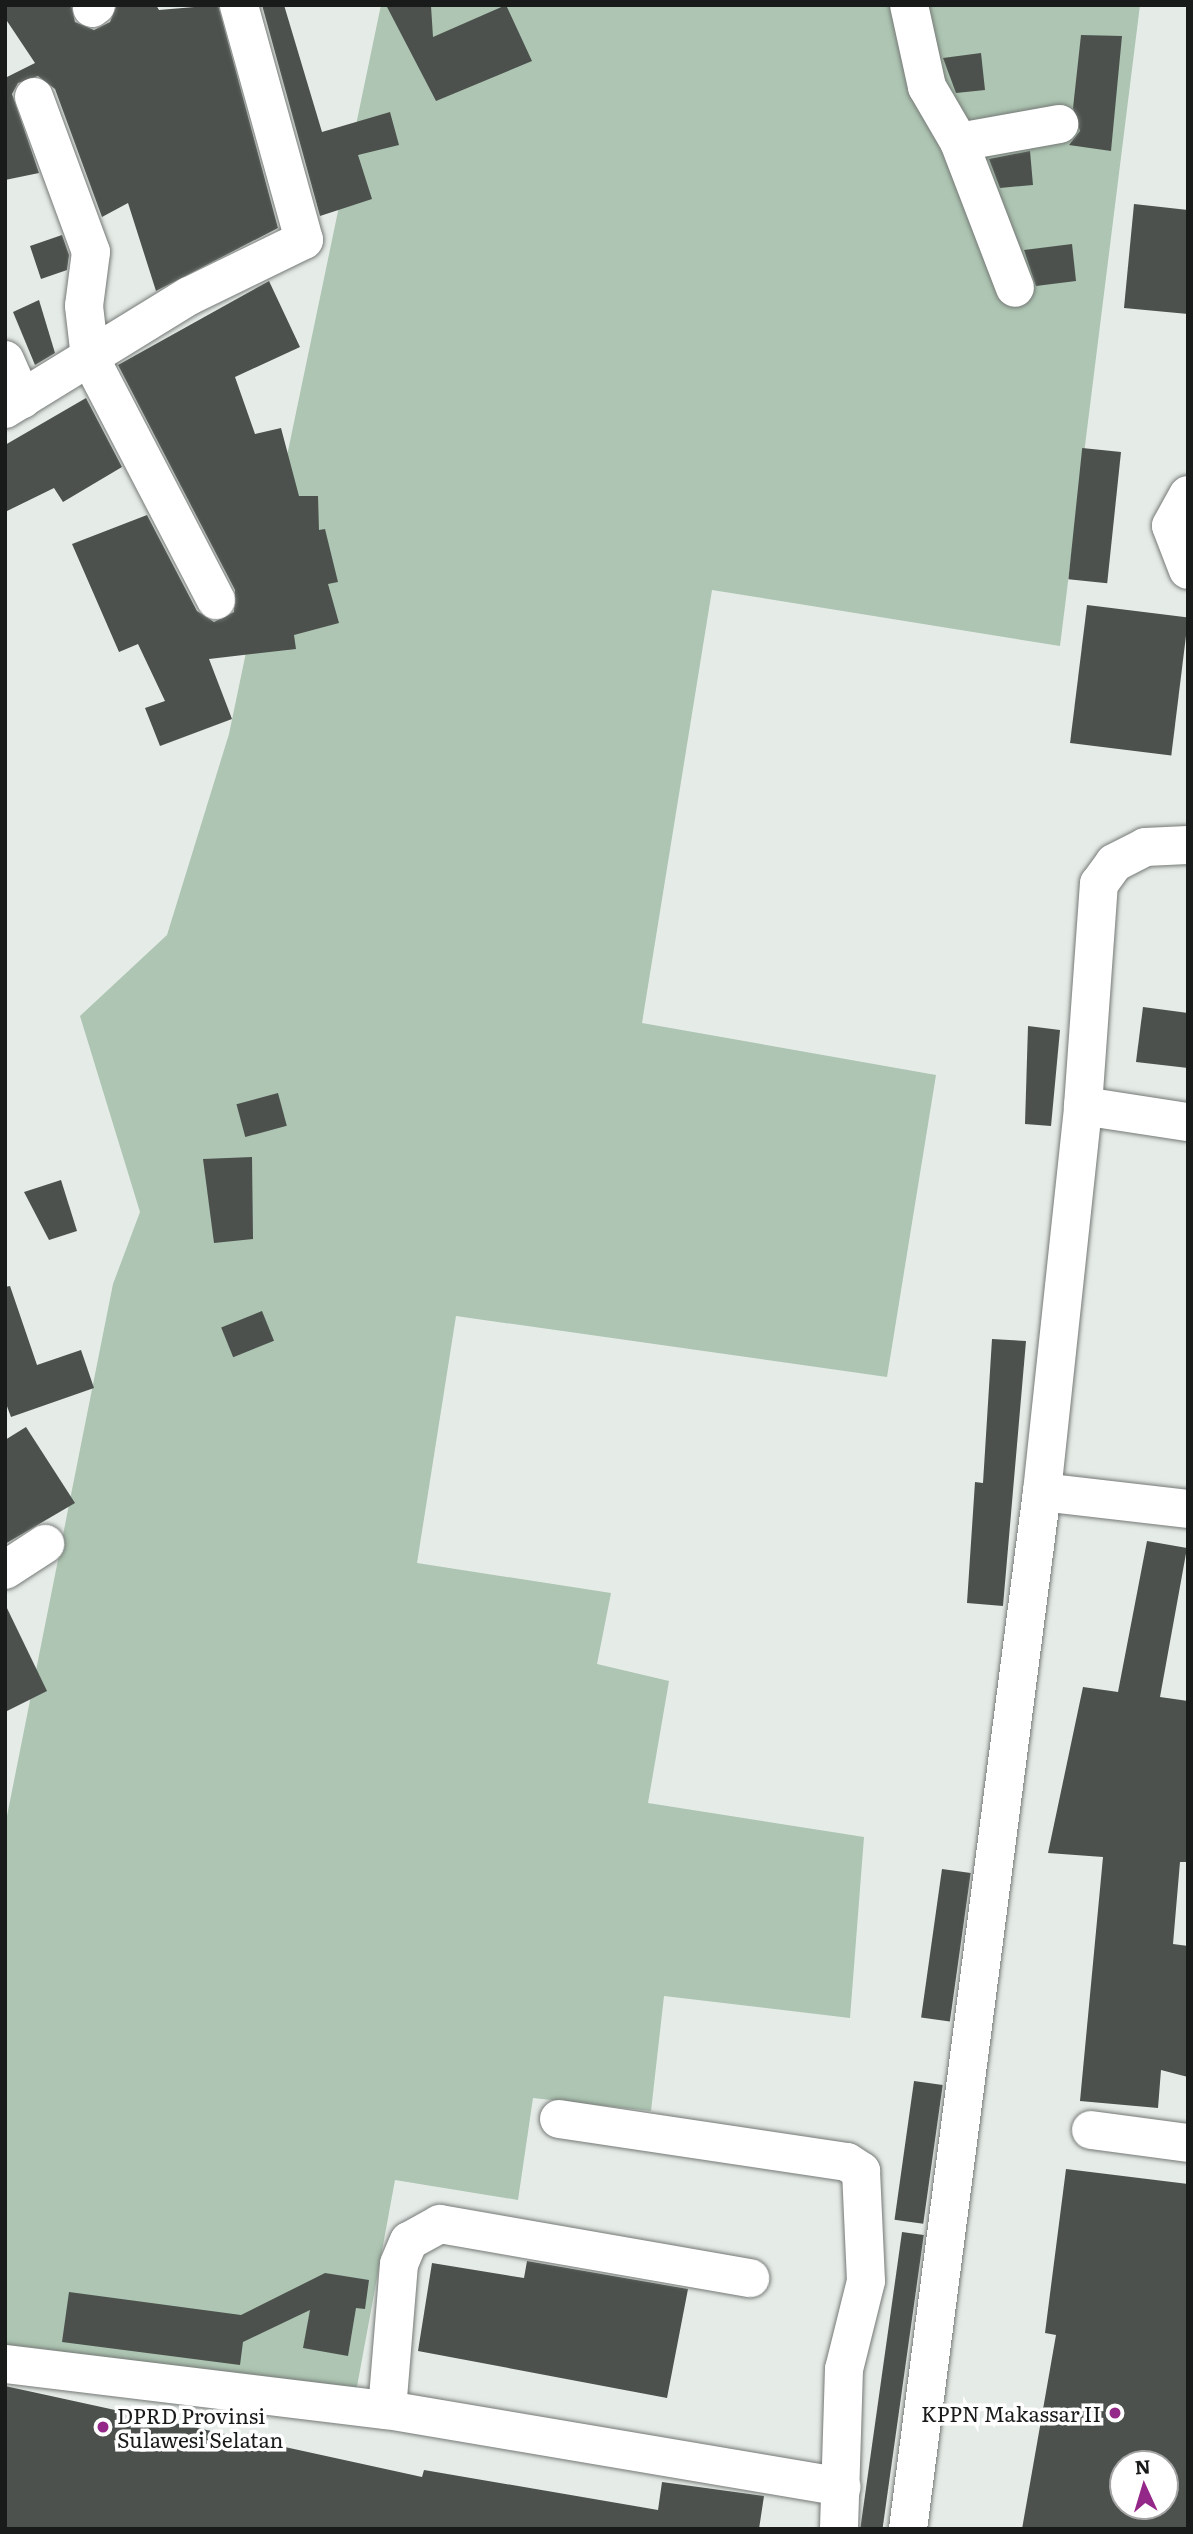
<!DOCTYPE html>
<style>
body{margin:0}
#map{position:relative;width:1193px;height:2534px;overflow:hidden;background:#e5ebe7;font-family:Literata,serif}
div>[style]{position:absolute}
.green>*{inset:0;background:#adc5b2}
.building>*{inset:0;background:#4c514d;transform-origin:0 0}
.roads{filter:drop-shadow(0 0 2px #757976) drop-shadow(0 0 2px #757976)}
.minor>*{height:38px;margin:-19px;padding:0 19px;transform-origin:19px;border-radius:19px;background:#fff}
.dots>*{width:19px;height:19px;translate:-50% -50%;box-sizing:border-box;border:4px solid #fff;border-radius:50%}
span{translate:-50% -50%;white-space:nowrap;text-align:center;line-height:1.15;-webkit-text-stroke:7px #fff;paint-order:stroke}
.poi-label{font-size:21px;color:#191b1a}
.right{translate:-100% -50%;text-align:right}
.left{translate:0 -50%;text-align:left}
.frame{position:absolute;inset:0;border:7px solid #191b1a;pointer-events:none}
.north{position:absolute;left:1109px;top:2450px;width:70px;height:70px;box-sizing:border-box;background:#fff;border:2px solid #a3a4a3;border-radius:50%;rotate:356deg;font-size:19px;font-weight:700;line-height:28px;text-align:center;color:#191b1a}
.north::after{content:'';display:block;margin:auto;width:24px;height:32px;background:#942889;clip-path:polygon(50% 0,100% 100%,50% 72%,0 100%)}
</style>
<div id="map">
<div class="green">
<div style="clip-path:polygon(381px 5px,1140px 5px,1060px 646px,712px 590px,642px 1023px,936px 1075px,887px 1377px,456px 1316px,417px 1563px,611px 1593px,597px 1664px,669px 1681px,648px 1803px,864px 1837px,850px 2018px,664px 1996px,651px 2111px,533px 2098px,518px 2200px,395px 2180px,356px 2392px,5px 2350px,5px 1826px,113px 1284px,140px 1212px,80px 1016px,167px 935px,229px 734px)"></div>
</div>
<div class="building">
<div style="clip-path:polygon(5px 5px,71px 5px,75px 22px,94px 30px,110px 22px,117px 5px,156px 5px,159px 10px,218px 5px,278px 228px,156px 291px,128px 203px,102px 217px,55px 89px,38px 76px,18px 83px,12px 94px,39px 173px,5px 180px,5px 78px,35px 63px,5px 18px)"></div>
<div style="clip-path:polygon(262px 5px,284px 5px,322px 132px,390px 112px,399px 145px,358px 155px,372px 199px,320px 216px)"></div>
<div style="clip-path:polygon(386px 5px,431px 6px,433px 37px,506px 5px,532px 61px,436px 101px)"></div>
<div style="clip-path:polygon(1081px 35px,1122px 36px,1111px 151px,1069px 145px,1080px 131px,1073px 108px)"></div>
<div style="clip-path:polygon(981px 53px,985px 90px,956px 93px,943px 58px)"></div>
<div style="clip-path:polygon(1030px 151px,1033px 185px,1000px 188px,989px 159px)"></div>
<div style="clip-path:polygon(1134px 204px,1188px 210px,1188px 314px,1124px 308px)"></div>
<div style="clip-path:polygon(62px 235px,69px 255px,67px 270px,41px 279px,30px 246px)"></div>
<div style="clip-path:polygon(1072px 244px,1076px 281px,1036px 286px,1024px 250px)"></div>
<div style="clip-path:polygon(269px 281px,300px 347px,235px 377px,255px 434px,281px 428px,299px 496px,318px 496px,319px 530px,325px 529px,338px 582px,328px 584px,339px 623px,294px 635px,296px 649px,209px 659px,232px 719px,160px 746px,145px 708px,165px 701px,138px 644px,119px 652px,72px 544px,147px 515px,197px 611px,214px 622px,234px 612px,235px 590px,118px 365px)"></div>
<div style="clip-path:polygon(39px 300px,55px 353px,35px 365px,13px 312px)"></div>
<div style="clip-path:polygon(86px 398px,122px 467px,63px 502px,54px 488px,5px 512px,5px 445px)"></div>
<div style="left:1121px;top:452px;width:132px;height:39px;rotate:96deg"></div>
<div style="left:1087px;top:605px;width:102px;height:139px;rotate:7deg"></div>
<div style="clip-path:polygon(1143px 1007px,1188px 1013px,1188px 1068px,1136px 1062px)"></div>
<div style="clip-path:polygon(1028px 1026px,1060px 1030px,1051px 1126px,1025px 1124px)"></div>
<div style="left:278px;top:1093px;width:34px;height:43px;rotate:75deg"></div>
<div style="clip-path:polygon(252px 1157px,253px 1239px,214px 1243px,203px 1159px)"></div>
<div style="clip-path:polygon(61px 1180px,77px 1231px,49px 1240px,24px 1192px)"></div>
<div style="clip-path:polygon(10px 1286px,37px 1365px,81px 1350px,94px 1388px,11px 1417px,5px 1401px,5px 1287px)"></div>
<div style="left:262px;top:1311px;width:32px;height:44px;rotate:68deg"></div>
<div style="clip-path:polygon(992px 1339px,1026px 1341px,1003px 1606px,967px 1603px,975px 1482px,983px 1483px)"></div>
<div style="clip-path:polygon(26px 1427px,75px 1503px,5px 1544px,5px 1440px)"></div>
<div style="clip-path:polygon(1147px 1541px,1187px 1548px,1160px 1697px,1188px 1701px,1188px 1862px,1180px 1862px,1173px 1944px,1188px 1946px,1188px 2077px,1161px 2070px,1158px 2108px,1080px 2101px,1103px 1857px,1048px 1853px,1083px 1687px,1118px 1692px)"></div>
<div style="clip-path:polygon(5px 1604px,47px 1691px,5px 1712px)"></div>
<div style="left:942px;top:1869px;width:29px;height:150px;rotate:8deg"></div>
<div style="left:914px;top:2081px;width:29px;height:140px;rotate:8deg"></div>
<div style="clip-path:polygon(evenodd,1066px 2169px,1188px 2184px,1188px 2529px,1022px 2529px,1056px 2335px,1045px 2333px,1066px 2169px,1123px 2464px,1165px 2464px,1165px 2506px,1123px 2506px,1123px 2464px)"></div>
<div style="left:902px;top:2232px;width:22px;height:299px;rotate:8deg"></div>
<div style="clip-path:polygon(527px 2261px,688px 2289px,667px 2398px,418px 2351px,432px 2263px,524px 2278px)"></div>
<div style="clip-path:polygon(325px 2273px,369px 2280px,365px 2309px,356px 2308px,348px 2356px,303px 2348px,310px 2310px,243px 2342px,240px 2365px,62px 2342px,69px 2292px,241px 2315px)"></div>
<div style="clip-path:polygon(5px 2386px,422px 2477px,424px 2470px,658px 2510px,662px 2482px,764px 2496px,759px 2529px,5px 2529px)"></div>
</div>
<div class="roads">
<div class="minor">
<div style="left:909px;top:5px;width:84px;rotate:77.6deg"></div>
<div style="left:927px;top:87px;width:64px;rotate:59.8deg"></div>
<div style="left:959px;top:142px;width:156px;rotate:69deg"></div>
<div style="left:92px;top:8px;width:5px;rotate:-37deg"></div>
<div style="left:34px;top:97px;width:165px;rotate:69.8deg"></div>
<div style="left:91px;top:252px;width:54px;rotate:97.4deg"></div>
<div style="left:84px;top:306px;width:52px;rotate:83.4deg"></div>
<div style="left:90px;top:358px;width:273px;rotate:62.5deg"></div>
<div style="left:959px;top:142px;width:102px;rotate:-10.2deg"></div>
<div style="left:5px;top:360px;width:43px;rotate:66.4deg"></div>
<div style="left:5px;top:409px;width:216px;rotate:-31.6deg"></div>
<div style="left:189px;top:296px;width:128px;rotate:-26deg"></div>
<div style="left:304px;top:240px;width:244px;rotate:-105.5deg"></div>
<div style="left:1188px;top:495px;width:35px;rotate:119deg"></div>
<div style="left:1171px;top:526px;width:47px;rotate:68.9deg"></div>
<div style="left:1083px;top:1106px;width:106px;rotate:8.7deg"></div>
<div style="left:1042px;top:1492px;width:147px;rotate:6.6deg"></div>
<div style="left:5px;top:1570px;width:48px;rotate:-33deg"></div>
<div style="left:559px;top:2119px;width:291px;rotate:8.5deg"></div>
<div style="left:847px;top:2162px;width:17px;rotate:33deg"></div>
<div style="left:861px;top:2171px;width:110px;rotate:87.4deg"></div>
<div style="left:866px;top:2281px;width:91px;rotate:104deg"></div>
<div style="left:844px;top:2369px;width:160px;rotate:91.8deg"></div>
<div style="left:1091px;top:2130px;width:98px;rotate:7.6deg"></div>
<div style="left:5px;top:2364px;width:385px;rotate:6.9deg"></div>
<div style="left:387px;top:2410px;width:461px;rotate:9.6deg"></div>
<div style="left:387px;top:2410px;width:146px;rotate:-85.3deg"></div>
<div style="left:399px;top:2264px;width:25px;rotate:-67deg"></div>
<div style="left:409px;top:2241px;width:35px;rotate:-29deg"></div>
<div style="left:440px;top:2224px;width:315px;rotate:9.9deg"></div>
<div style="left:908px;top:2529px;width:1046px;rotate:-82.64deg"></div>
<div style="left:1042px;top:1492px;width:388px;rotate:-83.9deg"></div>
<div style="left:1083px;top:1106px;width:223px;rotate:-85.9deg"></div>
<div style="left:1099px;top:884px;width:26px;rotate:-54deg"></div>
<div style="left:1114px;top:863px;width:35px;rotate:-27deg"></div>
<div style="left:1145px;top:847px;width:43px;rotate:-2.7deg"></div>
</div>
</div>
<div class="dots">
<div style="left:1115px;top:2413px;background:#942889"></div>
<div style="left:103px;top:2427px;background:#942889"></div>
</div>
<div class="poi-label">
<span class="right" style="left:1101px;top:2413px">KPPN Makassar II</span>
<span class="left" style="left:117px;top:2427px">DPRD Provinsi<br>Sulawesi Selatan</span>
</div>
<div class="frame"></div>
<div class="north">N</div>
</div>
